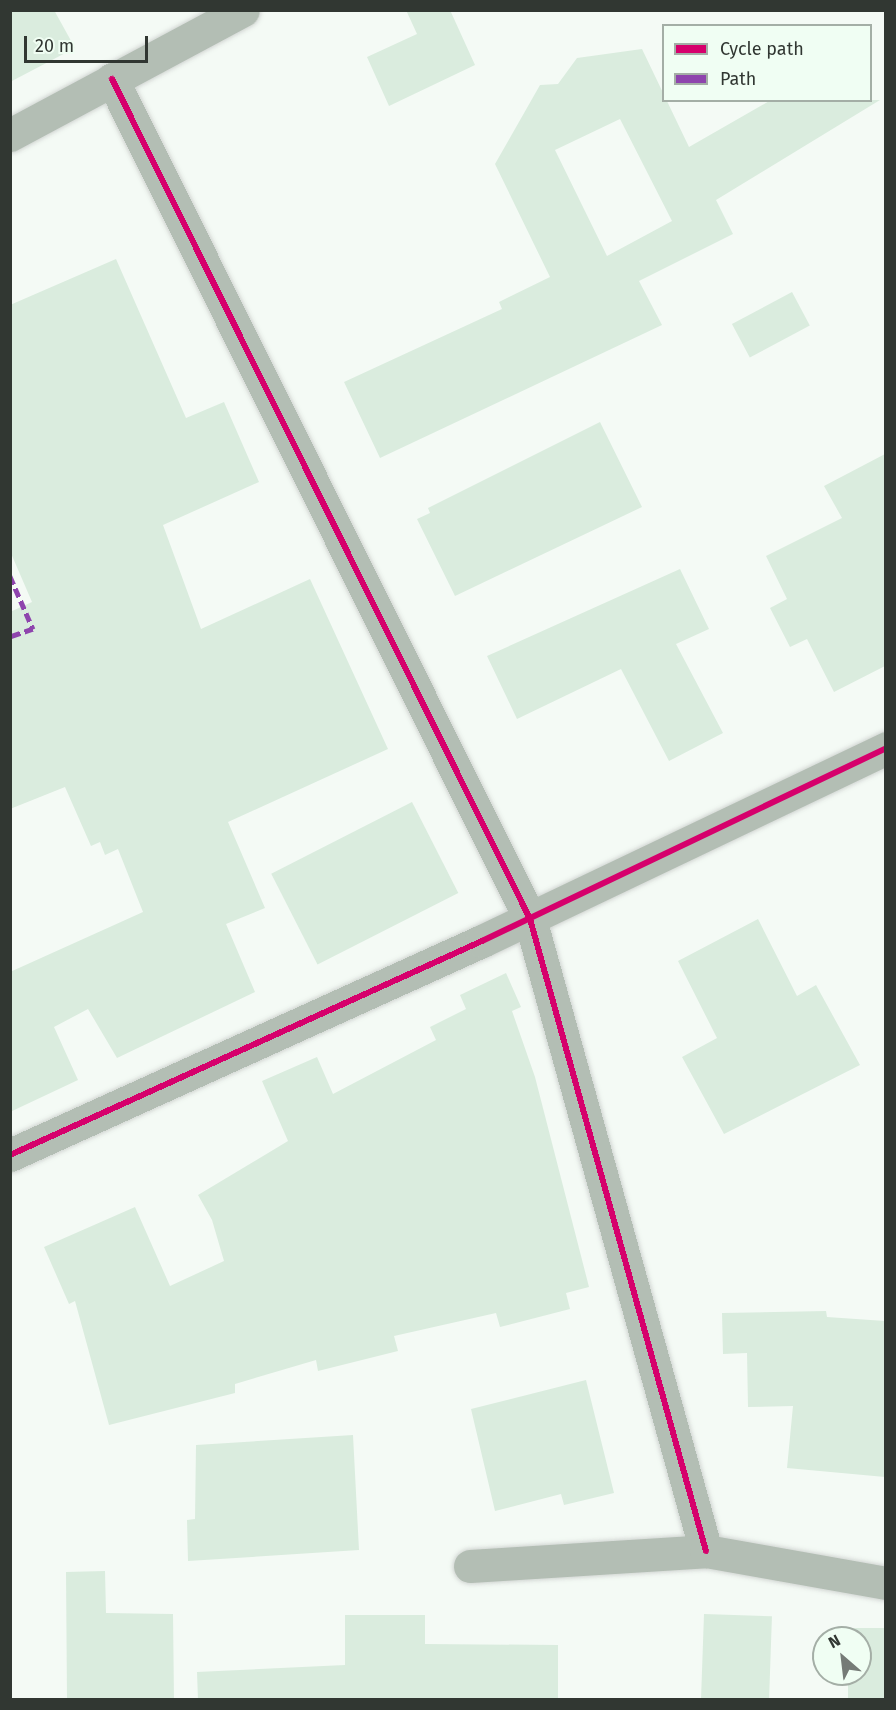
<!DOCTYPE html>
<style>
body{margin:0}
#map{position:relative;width:896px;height:1710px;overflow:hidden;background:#f4faf5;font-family:"Fira Sans",sans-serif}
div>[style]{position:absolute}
.building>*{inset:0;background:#daecde;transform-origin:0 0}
.roads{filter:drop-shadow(0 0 2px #d2d6d3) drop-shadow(0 0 2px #d2d6d3)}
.minor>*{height:33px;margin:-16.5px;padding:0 16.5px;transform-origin:16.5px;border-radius:16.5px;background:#b3beb4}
.quiet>*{height:4.5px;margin-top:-2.25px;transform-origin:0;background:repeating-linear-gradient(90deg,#8e44ad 0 9px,transparent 0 13.5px)}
.cycleway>*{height:6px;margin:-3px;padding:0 3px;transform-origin:3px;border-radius:3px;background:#d6006c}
span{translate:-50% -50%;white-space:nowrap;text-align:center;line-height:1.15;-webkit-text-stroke:6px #f0fef3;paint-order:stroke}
.frame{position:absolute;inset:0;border:12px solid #313732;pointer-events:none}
.legend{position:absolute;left:662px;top:24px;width:210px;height:78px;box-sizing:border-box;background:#f0fef3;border:2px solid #a4aea6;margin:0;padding:8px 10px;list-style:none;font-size:18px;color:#313732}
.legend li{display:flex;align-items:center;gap:12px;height:30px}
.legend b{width:30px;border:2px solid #a4aea6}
.north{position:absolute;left:812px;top:1626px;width:60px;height:60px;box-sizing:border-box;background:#f0fef3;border:2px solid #a4aea6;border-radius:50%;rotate:332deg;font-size:16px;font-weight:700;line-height:24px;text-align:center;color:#313732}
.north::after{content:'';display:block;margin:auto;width:21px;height:27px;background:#757b76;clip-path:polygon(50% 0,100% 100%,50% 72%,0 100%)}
.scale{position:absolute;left:24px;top:36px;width:124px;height:27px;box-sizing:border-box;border:3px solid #313732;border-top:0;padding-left:8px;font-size:18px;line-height:21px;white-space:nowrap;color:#313732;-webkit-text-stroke:4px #f0fef3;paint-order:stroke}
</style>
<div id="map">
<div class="building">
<div style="clip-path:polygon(10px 10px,54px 10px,75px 48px,10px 82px)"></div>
<div style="clip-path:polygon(406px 10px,450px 10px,475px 65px,389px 106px,367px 57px,417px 34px)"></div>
<div style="clip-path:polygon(evenodd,642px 49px,689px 147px,771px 100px,880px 100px,716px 200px,733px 234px,639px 281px,662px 325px,380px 458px,344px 382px,502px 309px,499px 302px,550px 277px,495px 164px,540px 85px,558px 84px,577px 58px,642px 49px,620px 119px,672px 221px,607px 256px,555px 150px,620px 119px)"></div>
<div style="clip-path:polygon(116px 259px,186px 418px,224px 402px,259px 482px,163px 525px,201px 629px,310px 579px,388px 749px,228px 822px,265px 908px,226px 924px,255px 992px,117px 1058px,88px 1009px,54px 1027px,78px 1080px,10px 1112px,10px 972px,143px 912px,118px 849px,105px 855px,100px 842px,91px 846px,65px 787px,10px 809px,10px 612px,32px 602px,10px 551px,10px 305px)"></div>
<div style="left:792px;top:292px;width:38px;height:68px;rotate:62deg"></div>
<div style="clip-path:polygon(600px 422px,642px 507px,455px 596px,417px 519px,430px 513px,428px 508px)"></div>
<div style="clip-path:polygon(885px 454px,885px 666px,834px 692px,807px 639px,790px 647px,770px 608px,787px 599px,766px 556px,842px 518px,824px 486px)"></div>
<div style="clip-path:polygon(680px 569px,709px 629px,676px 644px,723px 733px,669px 761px,621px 669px,517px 719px,487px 656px)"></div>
<div style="left:412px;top:802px;width:102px;height:158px;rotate:63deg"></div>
<div style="clip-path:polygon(758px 919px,797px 996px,816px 985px,860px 1065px,724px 1134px,682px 1057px,717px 1038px,678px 961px)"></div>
<div style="clip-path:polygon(506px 973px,521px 1007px,512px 1011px,535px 1077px,589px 1287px,566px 1293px,570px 1309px,500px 1327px,496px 1313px,394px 1336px,398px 1351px,318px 1371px,316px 1360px,235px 1384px,235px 1393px,109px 1425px,75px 1301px,69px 1304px,44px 1247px,135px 1207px,170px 1286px,224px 1261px,212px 1220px,198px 1195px,288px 1141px,262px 1081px,317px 1057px,333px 1094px,436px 1040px,430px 1027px,466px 1009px,460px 995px)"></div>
<div style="clip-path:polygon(826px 1311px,827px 1317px,885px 1321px,885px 1477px,787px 1468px,793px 1406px,748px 1407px,747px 1353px,723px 1354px,722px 1313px)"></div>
<div style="clip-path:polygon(586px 1380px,614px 1493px,564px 1505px,561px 1494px,495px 1511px,471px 1409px)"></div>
<div style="clip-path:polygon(353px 1435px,359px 1550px,188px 1561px,187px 1520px,195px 1519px,196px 1445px)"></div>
<div style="clip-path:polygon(105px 1571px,106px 1613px,173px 1614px,174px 1700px,67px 1700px,66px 1572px)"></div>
<div style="left:704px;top:1614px;width:68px;height:86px;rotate:2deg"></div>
<div style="clip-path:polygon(345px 1615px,425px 1615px,425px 1644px,558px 1645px,558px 1700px,198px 1700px,197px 1672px,345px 1665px)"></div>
<div style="clip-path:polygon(847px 1628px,885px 1628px,885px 1700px,848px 1700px,848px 1674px,860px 1674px,860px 1638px,847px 1638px)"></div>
</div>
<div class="roads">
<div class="minor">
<div style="left:112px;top:79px;width:938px;rotate:63.54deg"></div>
<div style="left:530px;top:919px;width:656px;rotate:74.44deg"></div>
<div style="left:10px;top:135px;width:264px;rotate:-28.2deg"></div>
<div style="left:10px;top:1155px;width:518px;rotate:-24.39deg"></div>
<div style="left:482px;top:941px;width:448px;rotate:-25.5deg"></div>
<div style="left:470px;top:1566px;width:236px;rotate:-3.6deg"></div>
<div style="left:706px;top:1551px;width:183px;rotate:10.1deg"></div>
</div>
</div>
<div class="quiet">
<div style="left:10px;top:576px;width:58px;rotate:66.5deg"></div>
<div style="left:33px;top:629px;width:24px;rotate:161deg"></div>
</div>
<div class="cycleway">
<div style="left:112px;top:79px;width:938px;rotate:63.54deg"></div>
<div style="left:530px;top:919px;width:656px;rotate:74.44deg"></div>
<div style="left:10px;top:1155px;width:518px;rotate:-24.39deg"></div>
<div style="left:482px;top:941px;width:448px;rotate:-25.5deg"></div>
</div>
<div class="frame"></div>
<ul class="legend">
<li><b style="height:8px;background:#d6006c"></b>Cycle path</li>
<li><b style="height:8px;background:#8e44ad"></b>Path</li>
</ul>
<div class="north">N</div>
<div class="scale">20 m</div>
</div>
